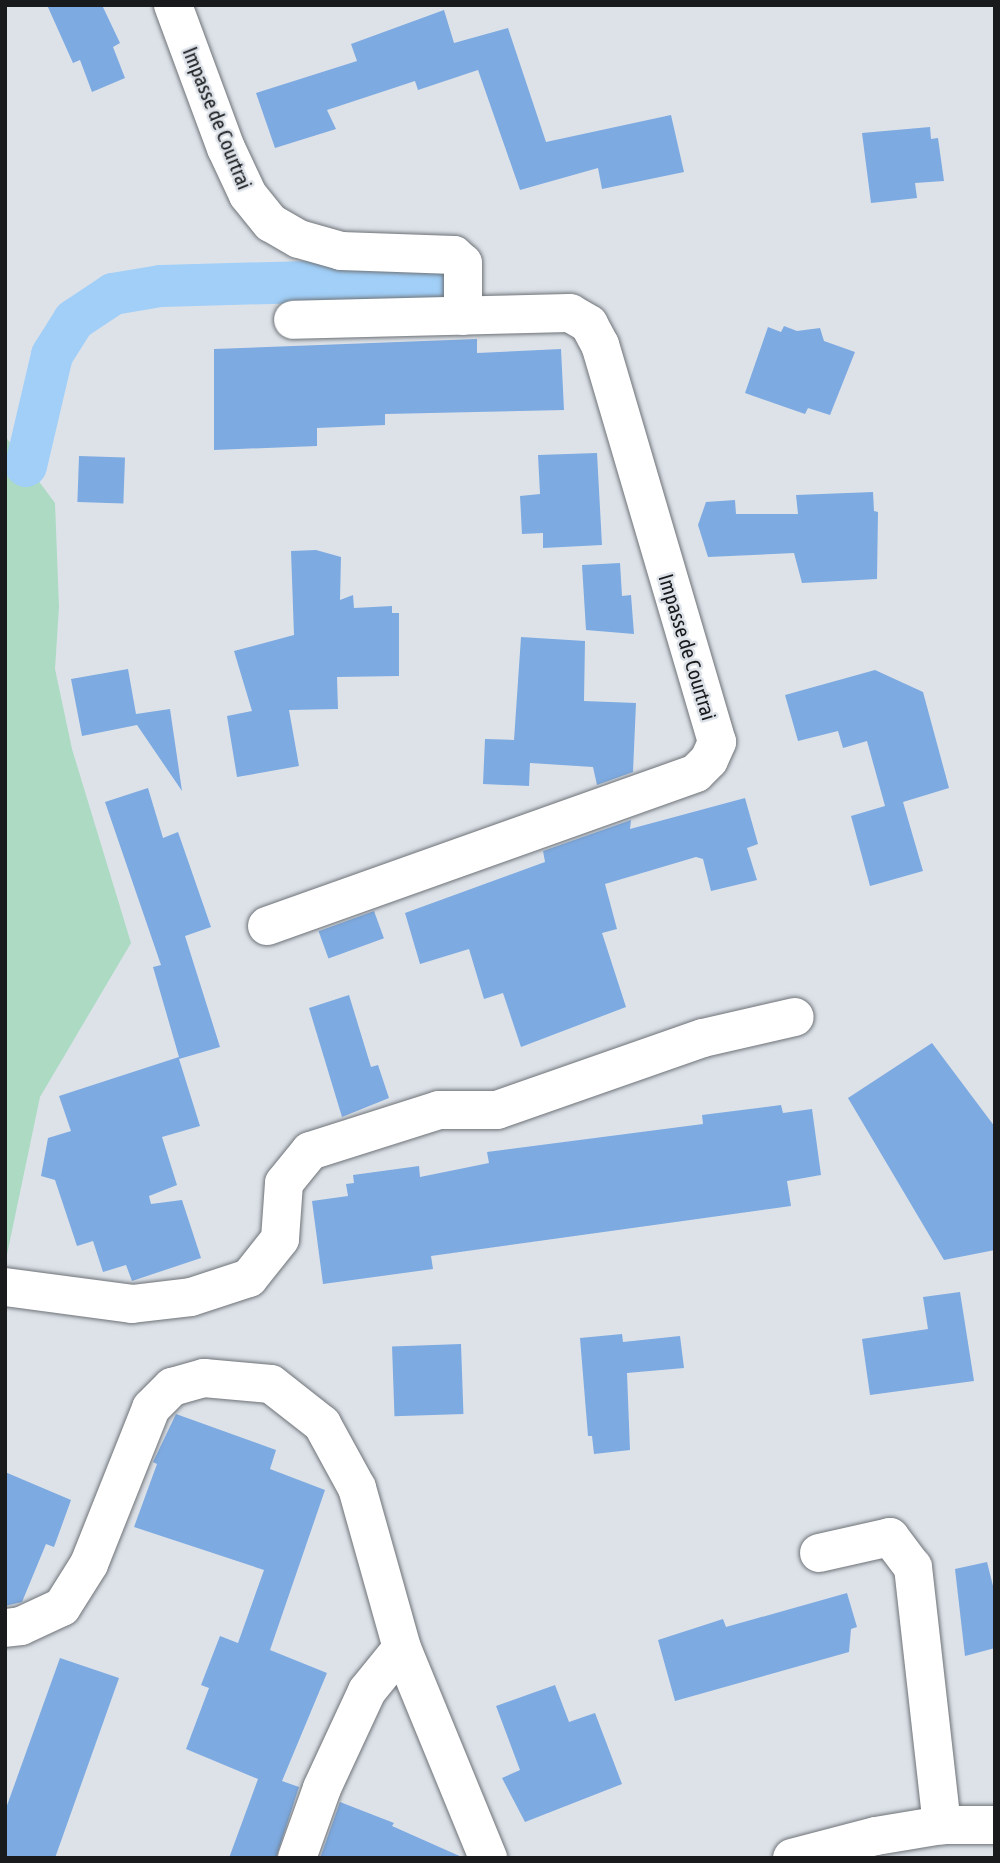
<!DOCTYPE html>
<style>
body{margin:0}
#map{position:relative;width:1000px;height:1863px;overflow:hidden;background:#dde2e9;font-family:"Asap Condensed",sans-serif}
div>[style]{position:absolute}
.green>*{inset:0;background:#acdac3}
.canal>*{height:42px;margin:-21px;padding:0 21px;transform-origin:21px;border-radius:21px;background:#a1cff8}
.building>*{inset:0;background:#7daae1;transform-origin:0 0}
.roads{filter:drop-shadow(0 0 2px #6e7378) drop-shadow(0 0 2px #6e7378)}
.minor>*{height:38px;margin:-19px;padding:0 19px;transform-origin:19px;border-radius:19px;background:#fff}
span{translate:-50% -50%;white-space:nowrap;text-align:center;line-height:1.15;-webkit-text-stroke:5px #dde2e9;paint-order:stroke}
.street-label{font-size:21px;color:#181a1c}
.frame{position:absolute;inset:0;border:7px solid #181a1c;pointer-events:none}
</style>
<div id="map">
<div class="green">
<div style="clip-path:polygon(5px 436px,55px 503px,59px 607px,55px 669px,72px 749px,131px 943px,40px 1097px,5px 1264px)"></div>
</div>
<div class="canal">
<div style="left:26px;top:466px;width:114px;rotate:-76.8deg"></div>
<div style="left:52px;top:355px;width:41px;rotate:-57.8deg"></div>
<div style="left:74px;top:320px;width:47px;rotate:-33.7deg"></div>
<div style="left:113px;top:294px;width:49px;rotate:-9.5deg"></div>
<div style="left:161px;top:286px;width:281px;rotate:-1.6deg"></div>
</div>
<div class="building">
<div style="clip-path:polygon(47px 5px,102px 5px,120px 43px,113px 47px,125px 78px,92px 92px,80px 60px,73px 63px)"></div>
<div style="clip-path:polygon(444px 10px,454px 43px,508px 28px,546px 142px,671px 115px,684px 172px,602px 189px,598px 168px,520px 190px,478px 70px,418px 90px,415px 81px,327px 110px,336px 129px,275px 148px,256px 93px,357px 61px,351px 44px)"></div>
<div style="clip-path:polygon(930px 127px,931px 139px,938px 138px,944px 181px,915px 183px,917px 198px,871px 203px,862px 133px)"></div>
<div style="clip-path:polygon(784px 326px,797px 331px,820px 328px,824px 341px,855px 352px,830px 415px,808px 408px,805px 414px,745px 393px,768px 327px,781px 332px)"></div>
<div style="clip-path:polygon(477px 339px,477px 353px,561px 349px,564px 410px,385px 414px,385px 425px,317px 428px,317px 446px,214px 450px,214px 349px)"></div>
<div style="clip-path:polygon(597px 453px,602px 545px,543px 548px,543px 533px,522px 534px,520px 496px,540px 494px,538px 455px)"></div>
<div style="left:79px;top:456px;width:46px;height:46px;rotate:2deg"></div>
<div style="clip-path:polygon(873px 492px,874px 511px,878px 512px,877px 579px,802px 583px,794px 553px,708px 557px,698px 525px,706px 502px,735px 500px,736px 514px,798px 514px,796px 495px)"></div>
<div style="clip-path:polygon(316px 550px,341px 557px,340px 600px,353px 595px,354px 608px,392px 606px,392px 613px,399px 613px,399px 676px,337px 677px,338px 709px,289px 710px,299px 766px,237px 777px,227px 716px,252px 711px,234px 651px,294px 635px,291px 551px)"></div>
<div style="clip-path:polygon(620px 563px,622px 596px,631px 595px,634px 634px,586px 630px,582px 565px)"></div>
<div style="clip-path:polygon(521px 637px,585px 641px,584px 701px,636px 703px,633px 772px,597px 785px,593px 767px,530px 763px,529px 786px,483px 784px,485px 739px,514px 740px)"></div>
<div style="clip-path:polygon(128px 669px,136px 714px,170px 709px,182px 791px,137px 725px,82px 736px,71px 679px)"></div>
<div style="clip-path:polygon(875px 670px,923px 692px,949px 788px,903px 802px,923px 871px,870px 886px,851px 816px,885px 806px,867px 741px,843px 748px,838px 731px,798px 741px,785px 695px)"></div>
<div style="clip-path:polygon(148px 788px,163px 838px,178px 832px,211px 927px,185px 936px,220px 1047px,179px 1059px,200px 1126px,162px 1137px,177px 1185px,149px 1196px,151px 1204px,182px 1200px,201px 1258px,132px 1281px,126px 1265px,103px 1272px,93px 1241px,77px 1246px,55px 1180px,41px 1176px,48px 1138px,71px 1131px,59px 1096px,179px 1057px,153px 967px,161px 965px,105px 802px)"></div>
<div style="clip-path:polygon(745px 798px,758px 844px,747px 848px,757px 880px,711px 891px,703px 859px,696px 857px,605px 884px,617px 929px,602px 933px,626px 1007px,521px 1047px,503px 993px,484px 999px,469px 949px,420px 964px,405px 913px,545px 862px,543px 851px,631px 820px,630px 829px)"></div>
<div style="left:374px;top:911px;width:29px;height:59px;rotate:70deg"></div>
<div style="clip-path:polygon(349px 995px,371px 1067px,378px 1065px,389px 1098px,342px 1117px,309px 1008px)"></div>
<div style="clip-path:polygon(932px 1043px,995px 1127px,995px 1250px,944px 1260px,848px 1098px)"></div>
<div style="clip-path:polygon(781px 1105px,783px 1113px,812px 1109px,821px 1175px,787px 1181px,791px 1206px,431px 1256px,433px 1269px,323px 1284px,312px 1201px,348px 1196px,346px 1184px,354px 1183px,353px 1175px,419px 1166px,420px 1177px,489px 1163px,487px 1152px,703px 1124px,702px 1115px)"></div>
<div style="clip-path:polygon(960px 1292px,974px 1381px,870px 1395px,862px 1339px,928px 1329px,923px 1297px)"></div>
<div style="clip-path:polygon(622px 1334px,623px 1342px,680px 1336px,684px 1368px,627px 1373px,630px 1450px,594px 1454px,592px 1436px,588px 1436px,580px 1338px)"></div>
<div style="left:461px;top:1344px;width:70px;height:69px;rotate:88deg"></div>
<div style="clip-path:polygon(176px 1414px,276px 1450px,270px 1469px,325px 1490px,270px 1650px,327px 1673px,282px 1781px,299px 1787px,276px 1858px,229px 1858px,258px 1779px,186px 1749px,209px 1688px,201px 1685px,220px 1636px,238px 1643px,264px 1570px,134px 1527px,157px 1464px,153px 1462px)"></div>
<div style="clip-path:polygon(5px 1472px,71px 1500px,54px 1547px,46px 1544px,22px 1602px,5px 1606px)"></div>
<div style="clip-path:polygon(987px 1562px,995px 1594px,995px 1648px,965px 1656px,955px 1569px)"></div>
<div style="clip-path:polygon(847px 1593px,857px 1627px,851px 1629px,849px 1652px,675px 1701px,658px 1640px,723px 1619px,726px 1627px)"></div>
<div style="clip-path:polygon(60px 1658px,119px 1678px,55px 1858px,5px 1858px,5px 1811px)"></div>
<div style="clip-path:polygon(555px 1685px,569px 1722px,595px 1713px,622px 1784px,525px 1822px,502px 1778px,520px 1770px,496px 1706px)"></div>
<div style="clip-path:polygon(340px 1802px,394px 1823px,392px 1826px,464px 1858px,320px 1858px)"></div>
</div>
<div class="roads">
<div class="minor">
<div style="left:173px;top:5px;width:153px;rotate:69.7deg"></div>
<div style="left:226px;top:148px;width:52px;rotate:64.9deg"></div>
<div style="left:248px;top:195px;width:36px;rotate:51deg"></div>
<div style="left:271px;top:223px;width:32px;rotate:30deg"></div>
<div style="left:299px;top:239px;width:44px;rotate:15.9deg"></div>
<div style="left:341px;top:251px;width:113px;rotate:2deg"></div>
<div style="left:454px;top:255px;width:12px;rotate:42deg"></div>
<div style="left:463px;top:263px;width:53px;rotate:90deg"></div>
<div style="left:267px;top:926px;width:455px;rotate:-19.6deg"></div>
<div style="left:696px;top:773px;width:18px;rotate:-45deg"></div>
<div style="left:709px;top:760px;width:20px;rotate:-66deg"></div>
<div style="left:717px;top:742px;width:414px;rotate:-106.4deg"></div>
<div style="left:600px;top:345px;width:24px;rotate:-118deg"></div>
<div style="left:589px;top:324px;width:22px;rotate:-150deg"></div>
<div style="left:570px;top:313px;width:277px;rotate:178.6deg"></div>
<div style="left:5px;top:1287px;width:128px;rotate:7.6deg"></div>
<div style="left:132px;top:1304px;width:59px;rotate:-6.8deg"></div>
<div style="left:191px;top:1297px;width:61px;rotate:-18.1deg"></div>
<div style="left:249px;top:1278px;width:50px;rotate:-51.5deg"></div>
<div style="left:280px;top:1239px;width:56px;rotate:-85.9deg"></div>
<div style="left:284px;top:1183px;width:41px;rotate:-50.9deg"></div>
<div style="left:310px;top:1151px;width:135px;rotate:-17.6deg"></div>
<div style="left:439px;top:1110px;width:58px"></div>
<div style="left:497px;top:1110px;width:218px;rotate:-19.3deg"></div>
<div style="left:703px;top:1038px;width:94px;rotate:-12.9deg"></div>
<div style="left:819px;top:1553px;width:73px;rotate:-12.7deg"></div>
<div style="left:890px;top:1537px;width:38px;rotate:53deg"></div>
<div style="left:913px;top:1567px;width:260px;rotate:83.6deg"></div>
<div style="left:5px;top:1628px;width:16px;rotate:-7deg"></div>
<div style="left:21px;top:1626px;width:45px;rotate:-24.9deg"></div>
<div style="left:62px;top:1607px;width:51px;rotate:-57.9deg"></div>
<div style="left:89px;top:1564px;width:168px;rotate:-68.3deg"></div>
<div style="left:151px;top:1408px;width:30px;rotate:-45deg"></div>
<div style="left:172px;top:1387px;width:33px;rotate:-16deg"></div>
<div style="left:204px;top:1378px;width:67px;rotate:5.1deg"></div>
<div style="left:271px;top:1384px;width:65px;rotate:38.1deg"></div>
<div style="left:322px;top:1424px;width:73px;rotate:61.3deg"></div>
<div style="left:357px;top:1488px;width:166px;rotate:74.3deg"></div>
<div style="left:402px;top:1648px;width:227px;rotate:67.7deg"></div>
<div style="left:297px;top:1858px;width:74px;rotate:-70.3deg"></div>
<div style="left:322px;top:1788px;width:107px;rotate:-65.1deg"></div>
<div style="left:367px;top:1691px;width:55px;rotate:-50.9deg"></div>
<div style="left:792px;top:1858px;width:87px;rotate:-14.7deg"></div>
<div style="left:876px;top:1836px;width:67px;rotate:-9.5deg"></div>
<div style="left:942px;top:1825px;width:53px"></div>
</div>
</div>
<div class="street-label">
<span style="left:218px;top:118px;rotate:68deg">Impasse de Courtrai</span>
<span style="left:688px;top:647px;rotate:73deg">Impasse de Courtrai</span>
</div>
<div class="frame"></div>
</div>
